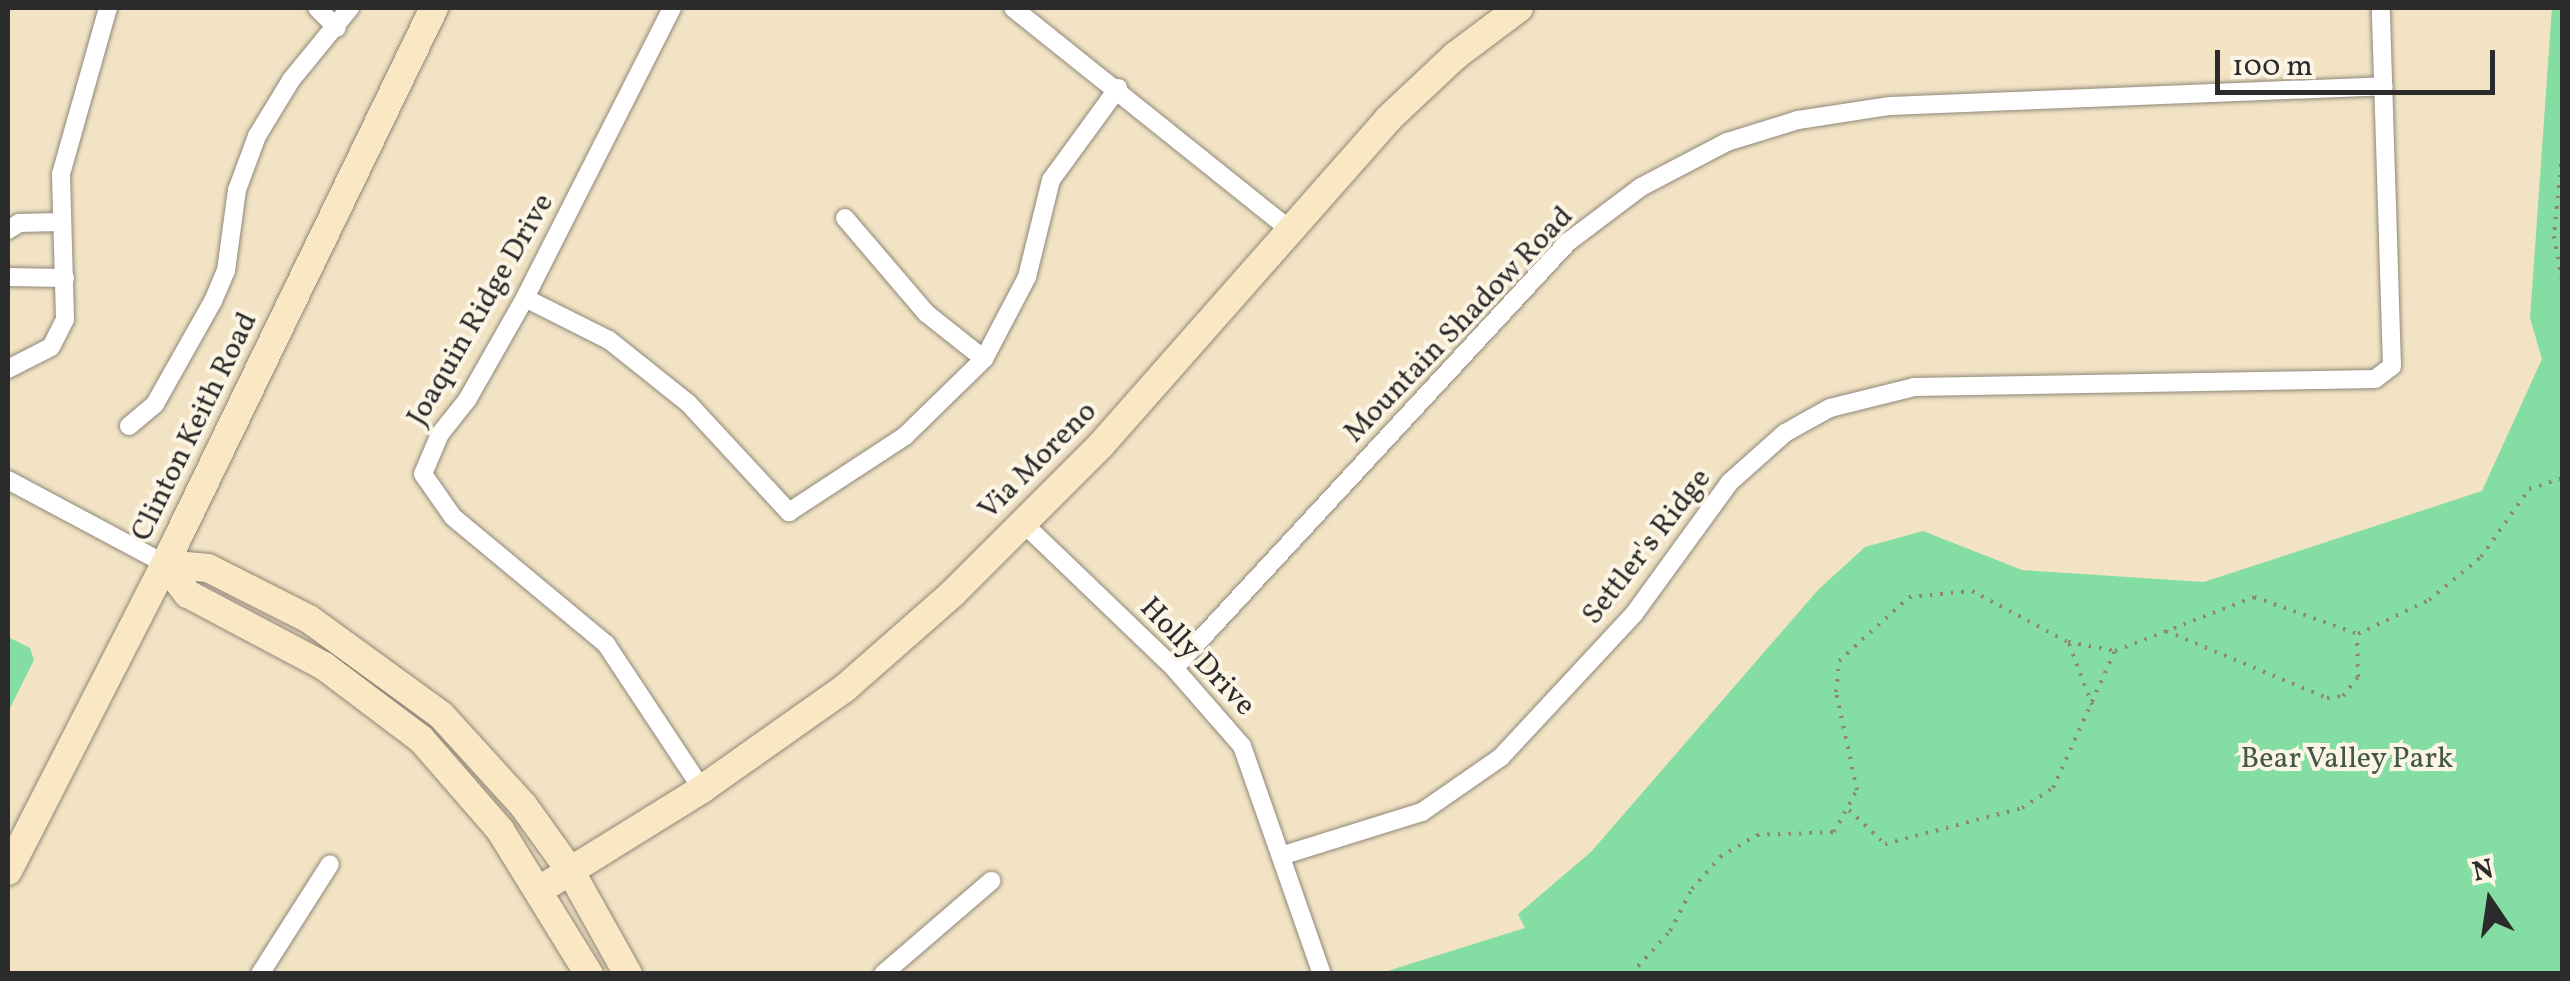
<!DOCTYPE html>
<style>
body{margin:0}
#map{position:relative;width:2570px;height:981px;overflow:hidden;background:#f2e3c5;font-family:Vollkorn,serif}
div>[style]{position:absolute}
.green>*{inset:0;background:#84dda2}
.path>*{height:4px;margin-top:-2px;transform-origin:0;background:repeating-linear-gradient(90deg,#8e8778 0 2.5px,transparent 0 10.5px)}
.roads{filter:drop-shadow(0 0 2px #8e8778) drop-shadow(0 0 2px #8e8778)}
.street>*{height:18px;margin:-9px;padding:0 9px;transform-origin:9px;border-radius:9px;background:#fff}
.secondary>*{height:28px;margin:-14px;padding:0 14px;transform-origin:14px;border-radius:14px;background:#fae7c3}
span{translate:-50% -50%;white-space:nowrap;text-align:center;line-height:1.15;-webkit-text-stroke:8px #fcf5e5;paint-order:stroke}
.street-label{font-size:30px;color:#2b2b2b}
.park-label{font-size:30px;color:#415849}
.frame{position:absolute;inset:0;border:10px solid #2b2b2b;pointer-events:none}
.north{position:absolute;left:2440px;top:851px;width:100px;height:100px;-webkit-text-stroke:8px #fcf5e5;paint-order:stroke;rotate:347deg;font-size:28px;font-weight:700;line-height:40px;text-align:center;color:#2b2b2b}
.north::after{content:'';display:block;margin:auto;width:35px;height:45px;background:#2b2b2b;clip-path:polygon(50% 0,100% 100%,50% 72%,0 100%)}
.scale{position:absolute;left:2215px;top:50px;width:280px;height:45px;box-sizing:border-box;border:5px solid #2b2b2b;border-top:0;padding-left:12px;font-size:30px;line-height:35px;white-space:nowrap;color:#2b2b2b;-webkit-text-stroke:8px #fcf5e5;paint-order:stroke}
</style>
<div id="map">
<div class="green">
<div style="clip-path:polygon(2552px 8px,2562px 8px,2562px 973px,1381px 973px,1525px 928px,1518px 914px,1591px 852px,1818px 590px,1865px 547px,1923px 531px,2022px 570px,2204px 582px,2482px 491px,2542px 359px,2530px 318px)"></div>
<div style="clip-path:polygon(8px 637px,30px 648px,34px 660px,8px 712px)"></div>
</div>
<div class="path">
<div style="left:2562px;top:154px;width:82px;rotate:95.6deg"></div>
<div style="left:2554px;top:236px;width:46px;rotate:79.9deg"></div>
<div style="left:2166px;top:631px;width:174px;rotate:22.6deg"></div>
<div style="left:2327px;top:698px;width:16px;rotate:-7deg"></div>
<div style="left:2343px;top:696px;width:24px;rotate:-52deg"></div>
<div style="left:2358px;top:677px;width:41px;rotate:-91.4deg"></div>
<div style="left:2069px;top:644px;width:65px;rotate:69.3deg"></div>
<div style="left:1849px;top:810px;width:50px;rotate:43.4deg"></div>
<div style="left:1885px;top:844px;width:142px;rotate:-14.7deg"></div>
<div style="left:2022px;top:808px;width:37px;rotate:-33deg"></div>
<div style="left:2053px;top:788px;width:150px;rotate:-65.7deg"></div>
<div style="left:1631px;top:974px;width:58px;rotate:-47.8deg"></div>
<div style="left:1670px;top:931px;width:47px;rotate:-62.4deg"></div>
<div style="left:1692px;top:889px;width:43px;rotate:-48.8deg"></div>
<div style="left:1720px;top:857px;width:43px;rotate:-30.7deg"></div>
<div style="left:1757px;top:835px;width:77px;rotate:-2.2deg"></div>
<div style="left:1834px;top:832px;width:48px;rotate:-61.3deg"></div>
<div style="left:1857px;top:790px;width:100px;rotate:-102.1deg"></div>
<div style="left:1836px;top:692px;width:31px;rotate:-84deg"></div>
<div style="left:1839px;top:661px;width:95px;rotate:-42.4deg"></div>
<div style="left:1909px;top:597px;width:63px;rotate:-5.4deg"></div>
<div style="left:1972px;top:591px;width:109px;rotate:28deg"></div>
<div style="left:2068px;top:642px;width:48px;rotate:10.8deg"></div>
<div style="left:2115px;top:651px;width:149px;rotate:-21.2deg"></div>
<div style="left:2254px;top:597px;width:110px;rotate:19.6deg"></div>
<div style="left:2358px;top:634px;width:79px;rotate:-25.6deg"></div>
<div style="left:2429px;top:600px;width:67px;rotate:-39.6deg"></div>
<div style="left:2481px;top:557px;width:83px;rotate:-54.8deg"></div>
<div style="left:2529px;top:489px;width:35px;rotate:-18deg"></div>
</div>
<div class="roads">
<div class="street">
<div style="left:317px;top:8px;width:28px;rotate:45deg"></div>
<div style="left:672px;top:8px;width:325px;rotate:116.9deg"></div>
<div style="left:525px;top:298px;width:117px;rotate:119.6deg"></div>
<div style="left:467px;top:400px;width:43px;rotate:128.5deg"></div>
<div style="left:440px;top:434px;width:43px;rotate:113deg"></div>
<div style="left:423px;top:474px;width:52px;rotate:55.1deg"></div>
<div style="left:453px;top:517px;width:199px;rotate:39.7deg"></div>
<div style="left:606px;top:644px;width:174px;rotate:56.5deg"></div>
<div style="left:1013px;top:8px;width:355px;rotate:38.7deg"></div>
<div style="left:845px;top:218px;width:125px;rotate:49.5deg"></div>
<div style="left:926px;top:313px;width:74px;rotate:38.4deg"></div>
<div style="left:8px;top:230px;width:13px;rotate:-32deg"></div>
<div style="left:19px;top:223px;width:41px;rotate:-1.4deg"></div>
<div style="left:8px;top:277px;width:57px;rotate:1deg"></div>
<div style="left:525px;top:298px;width:94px;rotate:26.6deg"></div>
<div style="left:609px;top:340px;width:101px;rotate:38.6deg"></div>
<div style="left:688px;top:403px;width:149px;rotate:47.2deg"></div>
<div style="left:789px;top:512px;width:139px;rotate:-33.2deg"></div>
<div style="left:905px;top:436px;width:110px;rotate:-44.3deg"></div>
<div style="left:984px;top:359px;width:93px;rotate:-62.3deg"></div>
<div style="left:1027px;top:277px;width:100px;rotate:-76.1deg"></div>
<div style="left:1051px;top:180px;width:114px;rotate:-53.9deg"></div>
<div style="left:8px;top:369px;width:48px;rotate:-27.1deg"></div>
<div style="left:51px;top:347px;width:31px;rotate:-63deg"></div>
<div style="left:65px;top:319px;width:145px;rotate:-91.6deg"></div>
<div style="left:61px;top:174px;width:173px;rotate:-74.2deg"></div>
<div style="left:129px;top:426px;width:34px;rotate:-40deg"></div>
<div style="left:155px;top:404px;width:118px;rotate:-60.6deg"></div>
<div style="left:213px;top:301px;width:33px;rotate:-67deg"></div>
<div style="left:226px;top:271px;width:82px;rotate:-82.3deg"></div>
<div style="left:237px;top:190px;width:58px;rotate:-69.7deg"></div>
<div style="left:257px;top:136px;width:66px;rotate:-58.7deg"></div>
<div style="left:291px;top:80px;width:93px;rotate:-50.7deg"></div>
<div style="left:8px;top:480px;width:178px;rotate:28.1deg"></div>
<div style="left:1023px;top:523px;width:209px;rotate:43.8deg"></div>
<div style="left:1174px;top:668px;width:103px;rotate:48.9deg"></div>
<div style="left:1242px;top:746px;width:242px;rotate:70.7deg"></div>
<div style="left:1174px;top:668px;width:580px;rotate:-47.23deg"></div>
<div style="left:1568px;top:242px;width:91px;rotate:-37deg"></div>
<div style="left:1641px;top:187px;width:97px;rotate:-27.6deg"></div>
<div style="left:1727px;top:142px;width:74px;rotate:-17.2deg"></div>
<div style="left:1798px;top:120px;width:93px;rotate:-8.7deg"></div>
<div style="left:1890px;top:106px;width:494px;rotate:-2.3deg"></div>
<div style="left:1284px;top:855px;width:145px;rotate:-17.3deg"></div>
<div style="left:1422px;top:812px;width:96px;rotate:-34.8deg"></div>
<div style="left:1501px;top:757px;width:195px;rotate:-47.1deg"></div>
<div style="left:1634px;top:614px;width:163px;rotate:-54deg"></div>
<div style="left:1730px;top:482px;width:74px;rotate:-41.7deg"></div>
<div style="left:1785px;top:433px;width:51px;rotate:-29.1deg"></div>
<div style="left:1830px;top:408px;width:87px;rotate:-14deg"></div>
<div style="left:1914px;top:387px;width:461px;rotate:-1deg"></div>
<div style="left:2375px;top:379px;width:21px;rotate:-37deg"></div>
<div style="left:2392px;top:366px;width:358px;rotate:-91.8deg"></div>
<div style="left:260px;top:974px;width:130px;rotate:-57.5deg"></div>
<div style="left:883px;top:974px;width:143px;rotate:-40.7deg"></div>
</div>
<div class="secondary">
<div style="left:165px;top:564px;width:43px;rotate:5.3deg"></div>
<div style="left:208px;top:568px;width:113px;rotate:26.8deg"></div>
<div style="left:309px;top:619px;width:163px;rotate:36deg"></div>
<div style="left:441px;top:715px;width:122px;rotate:47.7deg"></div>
<div style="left:523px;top:805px;width:82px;rotate:54.4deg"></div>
<div style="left:571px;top:872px;width:117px;rotate:60.8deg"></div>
<div style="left:165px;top:564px;width:38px;rotate:53deg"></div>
<div style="left:188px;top:594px;width:154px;rotate:27.9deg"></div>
<div style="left:324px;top:666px;width:121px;rotate:37deg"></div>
<div style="left:421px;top:739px;width:121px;rotate:49deg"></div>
<div style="left:500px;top:830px;width:169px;rotate:58.3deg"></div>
<div style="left:8px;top:871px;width:345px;rotate:-62.9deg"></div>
<div style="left:165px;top:564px;width:618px;rotate:-64.18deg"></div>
<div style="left:541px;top:889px;width:190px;rotate:-31.8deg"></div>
<div style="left:702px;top:789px;width:175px;rotate:-35.2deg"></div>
<div style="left:845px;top:688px;width:144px;rotate:-41.3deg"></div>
<div style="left:953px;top:593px;width:209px;rotate:-45deg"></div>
<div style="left:1101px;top:445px;width:434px;rotate:-48.6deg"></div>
<div style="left:1388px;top:119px;width:92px;rotate:-43.2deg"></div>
<div style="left:1455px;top:56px;width:80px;rotate:-36.9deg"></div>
</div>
</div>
<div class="street-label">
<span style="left:481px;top:310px;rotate:-60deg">Joaquin Ridge Drive</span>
<span style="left:1459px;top:325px;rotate:-46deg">Mountain Shadow Road</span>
<span style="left:195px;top:427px;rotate:-64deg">Clinton Keith Road</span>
<span style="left:1038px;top:461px;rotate:-45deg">Via Moreno</span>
<span style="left:1647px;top:547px;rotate:-52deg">Settler's Ridge</span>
<span style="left:1197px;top:657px;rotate:46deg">Holly Drive</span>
</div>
<div class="park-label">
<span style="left:2347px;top:759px">Bear Valley Park</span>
</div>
<div class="frame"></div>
<div class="north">N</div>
<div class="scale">100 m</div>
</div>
